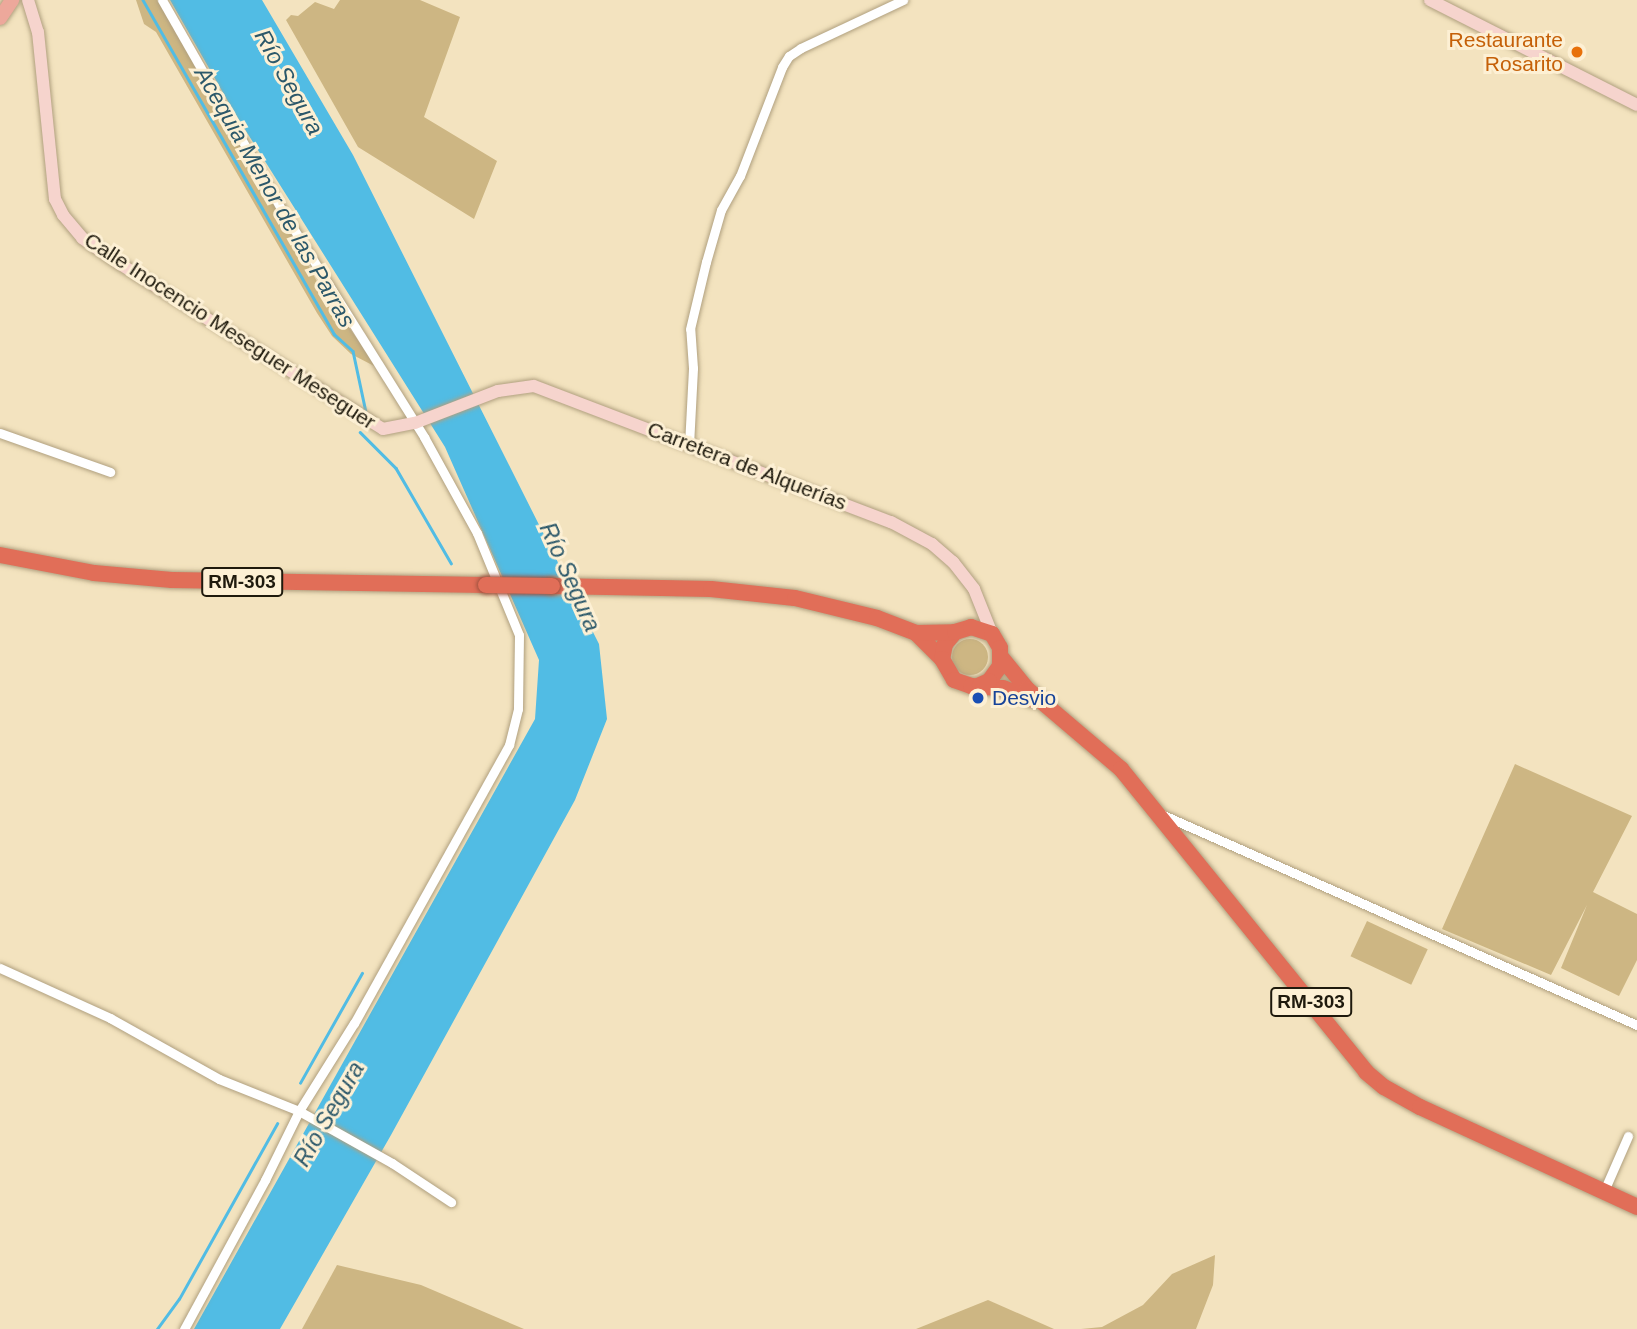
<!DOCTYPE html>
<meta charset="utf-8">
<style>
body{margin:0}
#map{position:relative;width:1637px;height:1329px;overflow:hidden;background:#f3e3bf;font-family:Helvetica,sans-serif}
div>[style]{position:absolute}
.green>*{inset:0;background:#cdb683;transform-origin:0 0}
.round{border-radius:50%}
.water>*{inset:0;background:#51bce4}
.stream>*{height:2.5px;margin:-1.25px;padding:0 1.25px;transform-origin:1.25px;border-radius:1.25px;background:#51bce4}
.roads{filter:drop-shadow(0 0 2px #b0a07f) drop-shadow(0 0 2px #b0a07f)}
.street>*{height:9px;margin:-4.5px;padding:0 4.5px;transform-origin:4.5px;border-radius:4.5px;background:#fff}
.secondary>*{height:12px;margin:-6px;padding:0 6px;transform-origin:6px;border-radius:6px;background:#f6d4cd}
.primary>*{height:14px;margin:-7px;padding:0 7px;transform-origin:7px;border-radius:7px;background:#eda89b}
.highway>*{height:16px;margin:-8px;padding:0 8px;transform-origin:8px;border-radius:8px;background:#e16e58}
.bridges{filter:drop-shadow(0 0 2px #9d513e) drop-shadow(0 0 2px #9d513e)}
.highway-bridge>*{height:16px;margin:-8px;padding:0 8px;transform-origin:8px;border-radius:8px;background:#e16e58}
.dots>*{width:19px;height:19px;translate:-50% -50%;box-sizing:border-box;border:4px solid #fdf0d4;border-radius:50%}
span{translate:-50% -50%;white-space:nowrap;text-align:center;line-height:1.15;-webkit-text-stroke:6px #fdf0d4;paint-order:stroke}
.shield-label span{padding:2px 5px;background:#fdf0d4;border:2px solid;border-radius:5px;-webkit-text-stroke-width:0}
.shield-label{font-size:19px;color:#1f1a0d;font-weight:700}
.food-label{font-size:21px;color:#c56008}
.right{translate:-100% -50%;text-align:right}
.street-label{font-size:21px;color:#1f1a0d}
.transit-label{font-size:21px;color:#164399}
.left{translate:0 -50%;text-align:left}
.water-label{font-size:23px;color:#2c586a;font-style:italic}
</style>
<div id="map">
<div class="green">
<div style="clip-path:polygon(136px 0,159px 0,231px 123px,320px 287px,378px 368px,351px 354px,332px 336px,317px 313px,156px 32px,144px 24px)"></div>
<div style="clip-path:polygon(340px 0,420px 0,460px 17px,424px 117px,497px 161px,474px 219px,358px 147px,286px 20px,291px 15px,298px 16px,315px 2px,334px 9px)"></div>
<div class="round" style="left:952px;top:639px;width:36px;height:36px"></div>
<div style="clip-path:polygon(1515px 764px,1632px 816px,1593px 892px,1637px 914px,1637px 960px,1619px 996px,1561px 968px,1587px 905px,1551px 975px,1442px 929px)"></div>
<div style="left:1367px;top:921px;width:67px;height:39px;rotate:25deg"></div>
<div style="clip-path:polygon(1215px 1255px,1213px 1285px,1196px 1329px,1081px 1329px,1102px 1327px,1143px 1305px,1172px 1274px)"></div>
<div style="clip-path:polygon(337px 1265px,421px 1285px,524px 1329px,302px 1329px)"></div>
<div style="clip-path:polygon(988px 1300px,1054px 1329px,916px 1329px)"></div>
</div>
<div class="water">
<div style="clip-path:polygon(170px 0,262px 0,353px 155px,599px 644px,607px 719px,575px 800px,391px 1135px,280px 1329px,194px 1329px,535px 719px,539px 660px,445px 447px,234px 112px)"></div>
</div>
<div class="stream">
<div style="left:143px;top:0;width:385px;rotate:60.2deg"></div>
<div style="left:334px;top:334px;width:25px;rotate:42deg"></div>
<div style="left:353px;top:351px;width:62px;rotate:78deg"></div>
<div style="left:360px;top:432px;width:51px;rotate:45deg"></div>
<div style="left:396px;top:468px;width:110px;rotate:59.9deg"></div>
<div style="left:300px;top:1083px;width:126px;rotate:-60.6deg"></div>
<div style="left:157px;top:1329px;width:37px;rotate:-54deg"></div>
<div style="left:179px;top:1299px;width:201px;rotate:-60.8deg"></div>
</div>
<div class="roads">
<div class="street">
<div style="left:162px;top:0;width:244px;rotate:60.3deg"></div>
<div style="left:283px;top:212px;width:266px;rotate:57.9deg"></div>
<div style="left:424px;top:437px;width:110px;rotate:61.1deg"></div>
<div style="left:477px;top:533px;width:110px;rotate:67.6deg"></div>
<div style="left:519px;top:635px;width:74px;rotate:90.8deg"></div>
<div style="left:518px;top:709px;width:37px;rotate:104deg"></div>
<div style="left:509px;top:745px;width:318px;rotate:119.1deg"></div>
<div style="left:354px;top:1023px;width:104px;rotate:122deg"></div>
<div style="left:299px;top:1111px;width:77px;rotate:116.2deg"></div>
<div style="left:265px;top:1180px;width:170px;rotate:118.5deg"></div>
<div style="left:0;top:433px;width:117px;rotate:19.5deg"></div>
<div style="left:689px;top:445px;width:77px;rotate:-87deg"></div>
<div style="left:693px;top:368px;width:39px;rotate:-94deg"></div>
<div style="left:690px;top:329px;width:69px;rotate:-76.6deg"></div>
<div style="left:706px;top:262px;width:54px;rotate:-73.9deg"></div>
<div style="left:721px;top:210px;width:39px;rotate:-61deg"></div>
<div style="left:740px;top:176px;width:117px;rotate:-68.9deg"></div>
<div style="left:782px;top:67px;width:13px;rotate:-58deg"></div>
<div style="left:789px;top:56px;width:14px;rotate:-34deg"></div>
<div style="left:801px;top:48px;width:113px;rotate:-25.2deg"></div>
<div style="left:1161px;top:814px;width:521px;rotate:23.91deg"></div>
<div style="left:0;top:968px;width:121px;rotate:24.4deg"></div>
<div style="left:110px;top:1018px;width:125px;rotate:29.2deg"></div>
<div style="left:219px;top:1079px;width:86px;rotate:21.8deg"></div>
<div style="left:299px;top:1111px;width:107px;rotate:29.2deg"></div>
<div style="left:392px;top:1163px;width:71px;rotate:33.5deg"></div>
<div style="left:1604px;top:1191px;width:60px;rotate:-66.4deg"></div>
</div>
<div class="secondary">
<div style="left:28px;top:0;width:34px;rotate:73deg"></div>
<div style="left:38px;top:32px;width:168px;rotate:84.2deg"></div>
<div style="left:55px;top:199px;width:18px;rotate:63deg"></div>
<div style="left:63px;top:215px;width:30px;rotate:50deg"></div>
<div style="left:82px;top:238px;width:46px;rotate:34.4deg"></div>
<div style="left:120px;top:264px;width:310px;rotate:32.1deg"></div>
<div style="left:383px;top:429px;width:33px;rotate:-11deg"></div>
<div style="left:415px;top:423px;width:89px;rotate:-21.1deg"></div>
<div style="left:498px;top:391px;width:36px;rotate:-8deg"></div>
<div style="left:534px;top:386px;width:382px;rotate:20.9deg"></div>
<div style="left:891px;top:522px;width:47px;rotate:28.2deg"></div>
<div style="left:932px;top:544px;width:28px;rotate:41deg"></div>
<div style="left:953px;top:562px;width:34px;rotate:52deg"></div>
<div style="left:974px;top:589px;width:48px;rotate:68.2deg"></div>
<div style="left:1430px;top:0;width:232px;rotate:26.9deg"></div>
</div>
<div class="primary">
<div style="left:0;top:18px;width:22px;rotate:-56deg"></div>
</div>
<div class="highway">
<div style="left:0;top:555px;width:96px;rotate:10.8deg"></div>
<div style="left:94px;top:573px;width:78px;rotate:5.1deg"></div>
<div style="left:172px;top:580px;width:314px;rotate:0.9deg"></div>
<div style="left:552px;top:586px;width:159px;rotate:1.1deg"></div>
<div style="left:711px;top:589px;width:84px;rotate:6.1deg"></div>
<div style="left:795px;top:598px;width:84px;rotate:13.7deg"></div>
<div style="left:877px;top:618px;width:42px;rotate:21deg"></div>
<div style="left:916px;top:633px;width:37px;rotate:45deg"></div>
<div style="left:955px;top:632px;width:16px;rotate:130deg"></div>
<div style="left:945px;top:644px;width:15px;rotate:101deg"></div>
<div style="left:942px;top:659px;width:24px;rotate:60deg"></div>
<div style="left:954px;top:680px;width:18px;rotate:19deg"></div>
<div style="left:971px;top:686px;width:32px;rotate:4deg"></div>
<div style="left:1003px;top:688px;width:33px;rotate:21deg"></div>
<div style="left:916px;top:633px;width:39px;rotate:-1deg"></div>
<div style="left:955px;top:632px;width:17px;rotate:-17deg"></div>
<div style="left:971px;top:627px;width:22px;rotate:18deg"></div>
<div style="left:992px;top:634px;width:16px;rotate:60deg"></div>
<div style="left:1000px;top:648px;width:18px;rotate:90deg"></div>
<div style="left:1000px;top:666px;width:19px;rotate:126deg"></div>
<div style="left:989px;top:681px;width:10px;rotate:156deg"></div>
<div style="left:1001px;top:657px;width:41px;rotate:50.9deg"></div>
<div style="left:1027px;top:689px;width:123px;rotate:40.4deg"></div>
<div style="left:1121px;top:769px;width:390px;rotate:51deg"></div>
<div style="left:1366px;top:1072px;width:23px;rotate:40deg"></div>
<div style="left:1384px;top:1087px;width:41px;rotate:29.1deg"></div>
<div style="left:1420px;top:1107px;width:239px;rotate:24.7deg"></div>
</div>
</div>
<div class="bridges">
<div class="highway-bridge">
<div style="left:486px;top:585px;width:66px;rotate:0.9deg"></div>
</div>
</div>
<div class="dots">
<div style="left:1577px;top:52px;background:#e8710a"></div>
<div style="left:978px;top:698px;background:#1a4fb4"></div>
</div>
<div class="shield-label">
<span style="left:242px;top:582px">RM-303</span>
<span style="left:1311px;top:1002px">RM-303</span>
</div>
<div class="food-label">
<span class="right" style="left:1563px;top:52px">Restaurante<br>Rosarito</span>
</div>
<div class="street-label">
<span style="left:230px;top:331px;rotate:33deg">Calle Inocencio Meseguer Meseguer</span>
<span style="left:747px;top:466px;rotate:21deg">Carretera de Alquerías</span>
</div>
<div class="transit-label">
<span class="left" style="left:992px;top:698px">Desvio</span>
</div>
<div class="water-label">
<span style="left:289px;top:82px;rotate:61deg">Río Segura</span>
<span style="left:275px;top:197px;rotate:60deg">Acequia Menor de las Parras</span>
<span style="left:570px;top:577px;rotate:66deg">Río Segura</span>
<span style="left:329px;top:1114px;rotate:-60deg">Río Segura</span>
</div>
</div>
